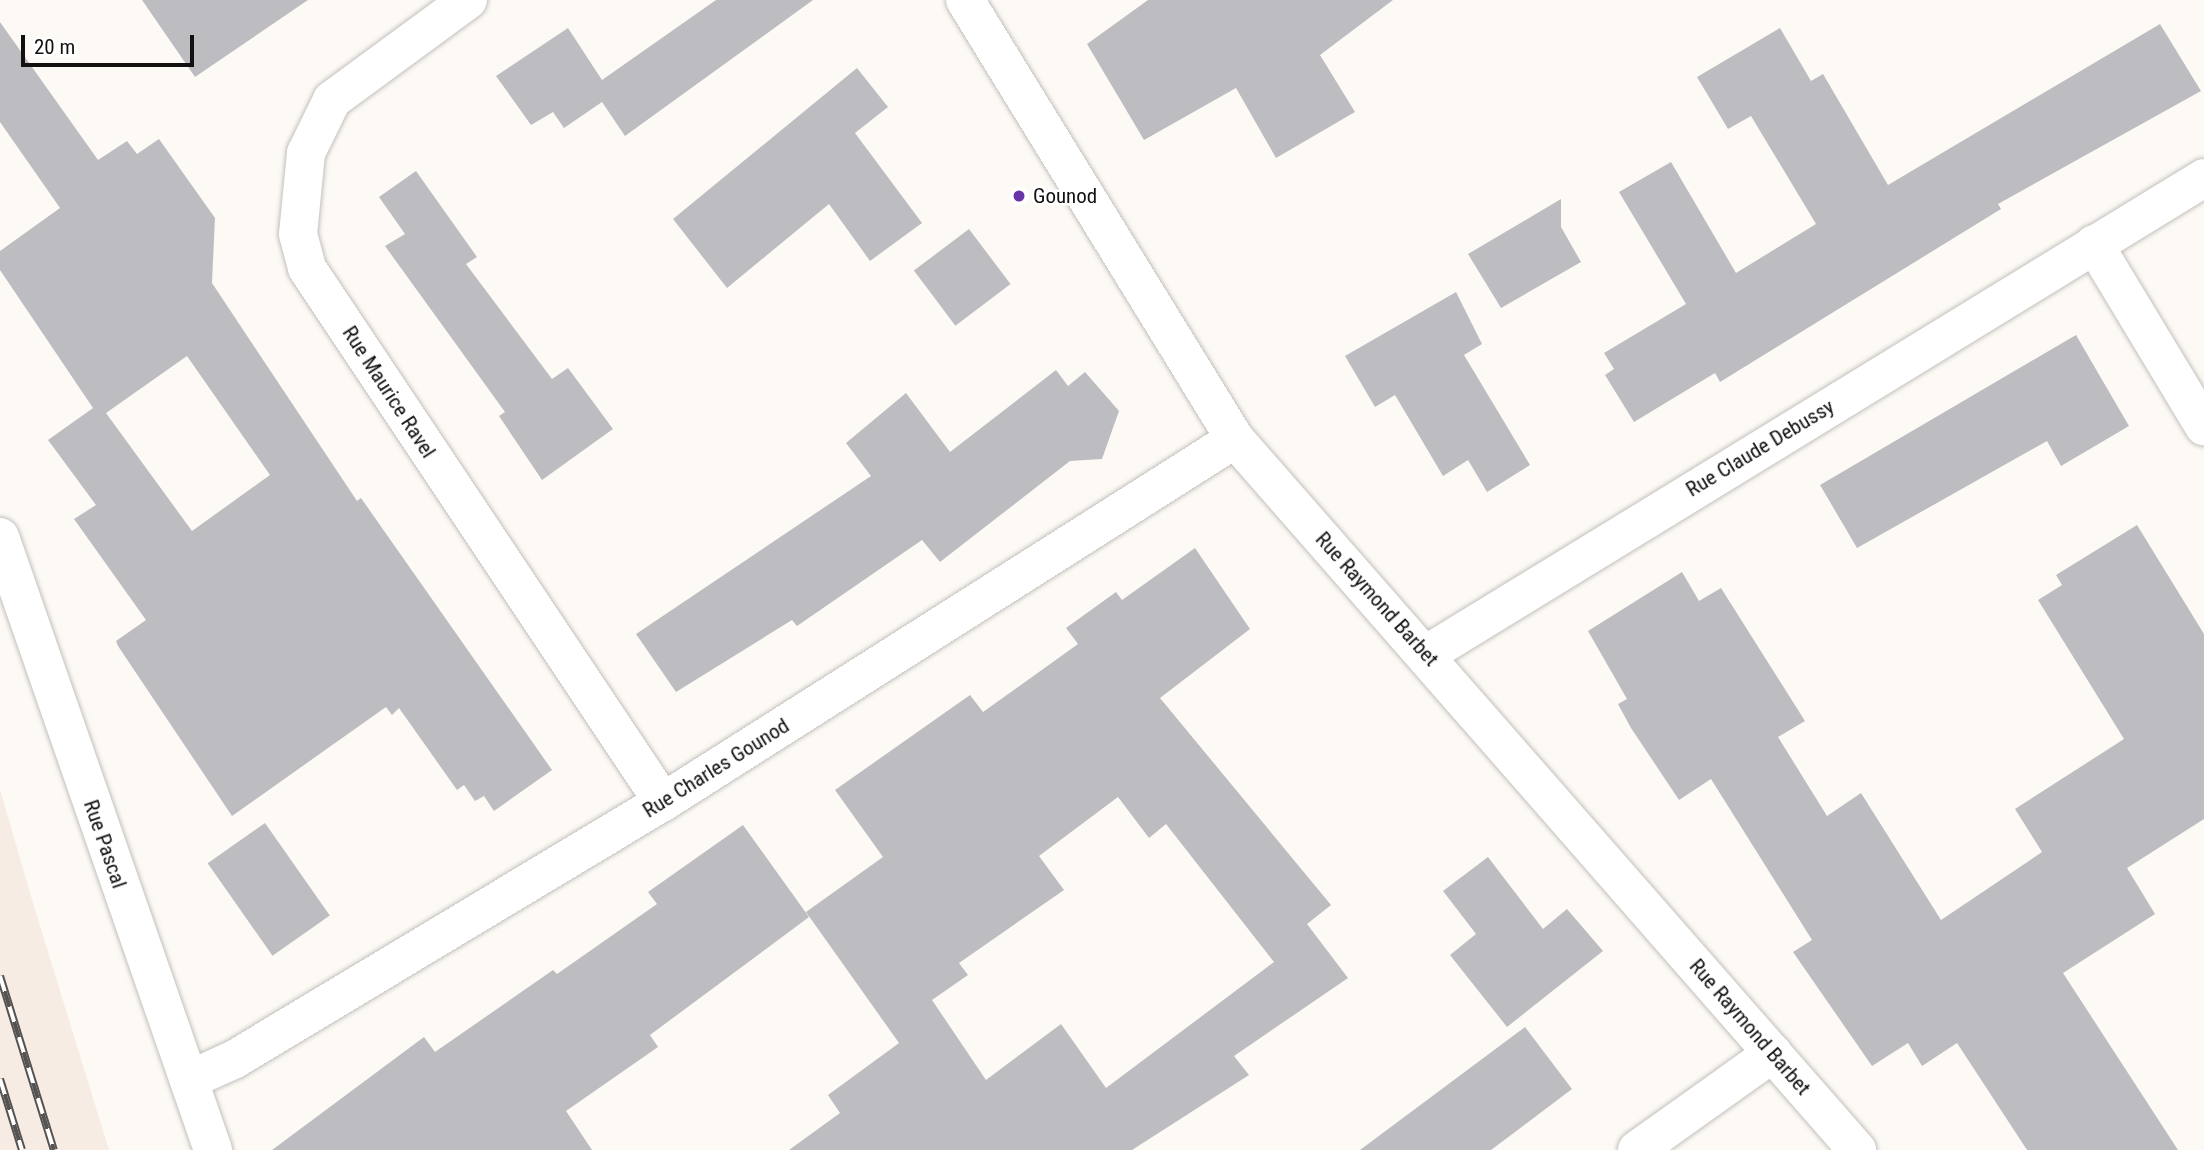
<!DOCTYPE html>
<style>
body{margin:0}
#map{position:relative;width:2204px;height:1150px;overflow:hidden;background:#fdfaf6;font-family:"Roboto Condensed",sans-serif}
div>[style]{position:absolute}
.built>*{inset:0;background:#f6ece3}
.building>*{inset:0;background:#bdbcc0;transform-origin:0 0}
.roads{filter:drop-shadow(0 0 2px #c3c0bc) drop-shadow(0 0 2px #c3c0bc)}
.street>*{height:38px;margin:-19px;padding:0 19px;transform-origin:19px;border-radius:19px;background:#fff}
.rail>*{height:8px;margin-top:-4px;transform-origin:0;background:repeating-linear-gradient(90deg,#fff 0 16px,#555351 0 32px);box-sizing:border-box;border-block:2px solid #555351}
.dots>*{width:19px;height:19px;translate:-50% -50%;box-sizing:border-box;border:4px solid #fff;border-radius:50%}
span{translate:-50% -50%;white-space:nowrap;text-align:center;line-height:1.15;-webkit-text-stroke:5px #fff;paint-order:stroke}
.poi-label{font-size:21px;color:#131110}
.left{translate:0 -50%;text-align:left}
.street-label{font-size:21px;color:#131110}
.scale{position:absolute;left:21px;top:35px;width:173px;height:32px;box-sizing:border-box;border:4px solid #131110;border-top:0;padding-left:9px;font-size:21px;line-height:24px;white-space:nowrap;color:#131110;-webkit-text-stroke:5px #fff;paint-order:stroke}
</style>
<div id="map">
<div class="built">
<div style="clip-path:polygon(0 789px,33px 903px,109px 1150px,0 1150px)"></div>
</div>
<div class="building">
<div style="clip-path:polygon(142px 0,308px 0,195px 77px)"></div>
<div style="clip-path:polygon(716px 0,813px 0,625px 136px,602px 102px,564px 128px,553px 112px,531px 125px,496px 76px,568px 28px,602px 80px)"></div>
<div style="clip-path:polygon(1148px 0,1393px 0,1320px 55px,1355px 112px,1276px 158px,1236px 88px,1144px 140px,1087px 44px)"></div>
<div style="clip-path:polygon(evenodd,0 22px,98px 160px,127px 141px,137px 154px,159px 139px,215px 218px,212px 283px,357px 501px,361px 498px,552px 770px,494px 811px,484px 796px,475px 801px,464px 785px,457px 790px,399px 708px,392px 715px,386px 707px,232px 816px,118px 646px,116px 641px,146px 620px,74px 519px,96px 505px,48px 440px,93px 408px,0 270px,0 251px,60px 208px,0 122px,0 22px,187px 356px,270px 475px,192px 531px,106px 413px,187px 356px)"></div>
<div style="clip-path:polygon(2160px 24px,2201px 91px,1998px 204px,2001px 209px,1720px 382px,1715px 373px,1634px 422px,1605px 375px,1614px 369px,1604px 353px,1686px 304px,1619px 192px,1671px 162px,1736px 273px,1816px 224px,1751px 116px,1728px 129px,1697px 77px,1780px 28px,1811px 81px,1823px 74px,1888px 185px)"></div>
<div style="clip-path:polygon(857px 68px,888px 107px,855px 133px,922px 223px,870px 261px,829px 204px,727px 288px,673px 219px)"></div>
<div style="clip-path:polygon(416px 171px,477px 257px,466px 264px,552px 379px,568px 368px,613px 429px,542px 480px,499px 416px,505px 412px,385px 246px,405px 234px,379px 197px)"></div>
<div style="clip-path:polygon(1561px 199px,1561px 227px,1581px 262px,1501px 308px,1468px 254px)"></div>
<div style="left:969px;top:229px;width:69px;height:69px;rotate:53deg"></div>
<div style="clip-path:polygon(1456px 292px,1482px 344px,1464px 355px,1530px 465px,1487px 492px,1468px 460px,1443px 476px,1395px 395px,1375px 407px,1345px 356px)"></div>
<div style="clip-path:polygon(2076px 335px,2129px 426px,2061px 466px,2047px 441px,1857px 548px,1820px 485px)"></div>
<div style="clip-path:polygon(1056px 370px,1068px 386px,1085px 372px,1119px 411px,1102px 459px,1070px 461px,940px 562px,922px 540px,797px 626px,792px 620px,676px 692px,636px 634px,871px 476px,846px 443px,906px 393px,950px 452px)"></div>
<div style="clip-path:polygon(2137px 525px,2204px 634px,2204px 819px,2127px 868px,2155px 914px,2063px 973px,2178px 1150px,2027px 1150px,1957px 1043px,1922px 1066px,1908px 1043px,1872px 1066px,1793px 952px,1812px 940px,1711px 779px,1679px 800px,1631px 728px,1618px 704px,1627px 699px,1588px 631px,1682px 572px,1699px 601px,1721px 588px,1805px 721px,1778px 737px,1827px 816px,1861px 793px,1941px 920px,2042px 852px,2015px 809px,2124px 739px,2038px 600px,2062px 585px,2056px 575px)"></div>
<div style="clip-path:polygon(evenodd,1195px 548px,1250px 629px,1160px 698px,1331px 905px,1307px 924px,1348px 978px,1234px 1056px,1249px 1075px,1132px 1150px,789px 1150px,840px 1113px,828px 1095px,899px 1043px,806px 912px,883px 857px,835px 790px,970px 695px,983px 712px,1078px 644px,1066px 628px,1116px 592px,1122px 600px,1195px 548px,1118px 797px,1149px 838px,1166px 824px,1274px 962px,1106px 1088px,1061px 1024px,986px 1080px,932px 1000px,968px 975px,959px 963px,1064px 890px,1039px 856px,1118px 797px)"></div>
<div style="left:265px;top:823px;width:113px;height:70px;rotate:55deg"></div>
<div style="clip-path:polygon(743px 825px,809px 917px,650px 1035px,658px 1047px,566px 1111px,592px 1150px,272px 1150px,424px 1037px,435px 1052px,553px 970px,557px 974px,657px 904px,648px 892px)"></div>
<div style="clip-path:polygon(1488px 857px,1543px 929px,1567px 909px,1603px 951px,1507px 1027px,1450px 955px,1476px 934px,1443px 891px)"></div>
<div style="clip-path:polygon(1525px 1027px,1572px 1089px,1491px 1150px,1360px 1150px)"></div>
</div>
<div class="roads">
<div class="street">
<div style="left:468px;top:0;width:169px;rotate:143.7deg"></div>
<div style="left:332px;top:100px;width:59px;rotate:116.1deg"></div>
<div style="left:306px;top:153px;width:81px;rotate:95.6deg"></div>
<div style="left:298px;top:234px;width:35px;rotate:75deg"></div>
<div style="left:307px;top:268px;width:642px;rotate:56.31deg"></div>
<div style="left:965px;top:0;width:515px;rotate:58.41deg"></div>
<div style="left:1235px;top:439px;width:945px;rotate:48.82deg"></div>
<div style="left:2094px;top:244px;width:213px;rotate:58.9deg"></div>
<div style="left:0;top:537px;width:649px;rotate:70.84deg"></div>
<div style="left:1427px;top:654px;width:911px;rotate:-31.49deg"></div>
<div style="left:189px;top:1080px;width:51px;rotate:-24.5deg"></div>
<div style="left:235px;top:1059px;width:499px;rotate:-31deg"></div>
<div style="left:663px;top:802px;width:677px;rotate:-32.4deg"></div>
<div style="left:1637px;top:1150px;width:167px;rotate:-35.5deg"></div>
</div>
</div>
<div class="rail">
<div style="left:0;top:976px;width:182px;rotate:72.8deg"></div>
<div style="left:0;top:1079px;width:74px;rotate:72.8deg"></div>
</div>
<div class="dots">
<div style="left:1019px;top:196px;background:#6933a9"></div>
</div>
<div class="poi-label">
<span class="left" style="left:1033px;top:196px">Gounod</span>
</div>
<div class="street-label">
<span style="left:389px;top:392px;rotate:57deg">Rue Maurice Ravel</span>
<span style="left:1760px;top:448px;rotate:-31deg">Rue Claude Debussy</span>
<span style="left:1377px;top:599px;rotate:48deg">Rue Raymond Barbet</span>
<span style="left:716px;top:768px;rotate:-32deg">Rue Charles Gounod</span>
<span style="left:105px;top:844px;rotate:71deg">Rue Pascal</span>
<span style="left:1750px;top:1027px;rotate:49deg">Rue Raymond Barbet</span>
</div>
<div class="scale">20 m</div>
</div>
